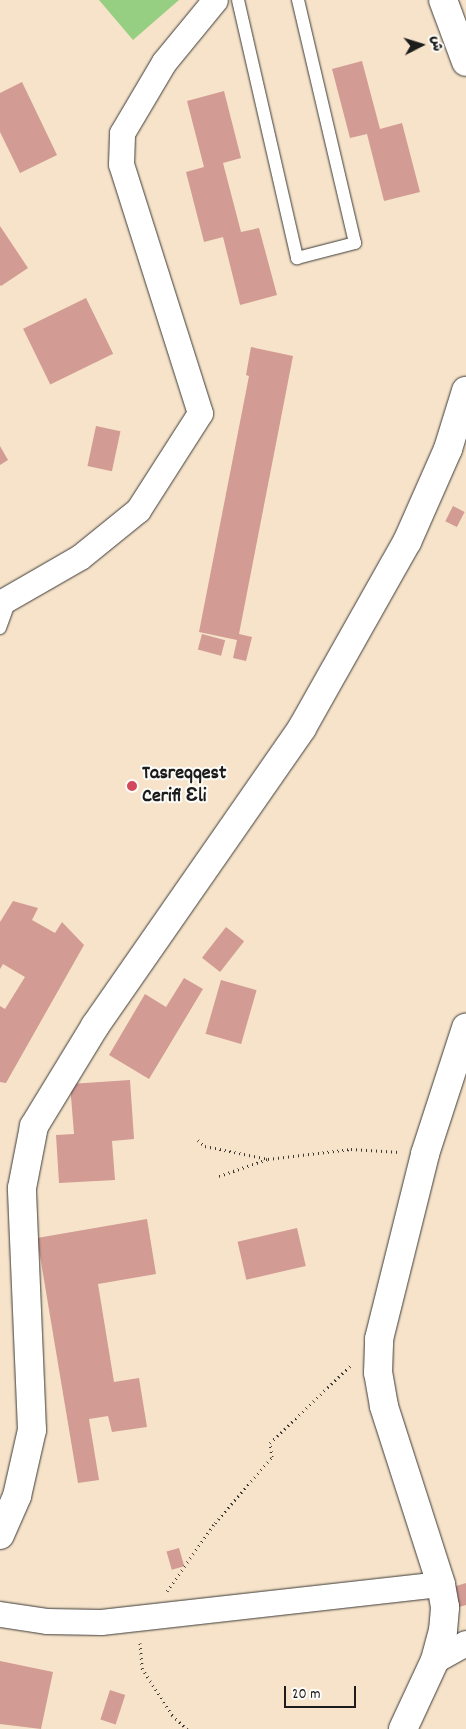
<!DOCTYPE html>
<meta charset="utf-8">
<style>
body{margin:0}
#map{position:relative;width:466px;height:1729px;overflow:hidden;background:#f6e3ca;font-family:Dekko,"Playpen Sans Arabic",sans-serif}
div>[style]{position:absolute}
.green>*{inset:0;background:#97cf82}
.building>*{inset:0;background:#d29b94;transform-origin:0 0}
.path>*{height:3px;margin-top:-1.5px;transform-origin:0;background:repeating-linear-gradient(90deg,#3d3a36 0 1px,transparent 0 5px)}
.roads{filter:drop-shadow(0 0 1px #3d3a36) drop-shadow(0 0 1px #3d3a36)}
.lane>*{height:12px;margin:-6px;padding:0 6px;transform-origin:6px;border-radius:6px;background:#fff}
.street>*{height:25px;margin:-12.5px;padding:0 12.5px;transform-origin:12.5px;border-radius:12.5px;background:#fff}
.secondary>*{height:28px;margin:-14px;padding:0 14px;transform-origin:14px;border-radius:14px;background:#fff}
.primary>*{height:28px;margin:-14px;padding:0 14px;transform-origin:14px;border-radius:14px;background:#fff}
.dots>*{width:14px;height:14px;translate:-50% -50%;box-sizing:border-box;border:2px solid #fdfcf7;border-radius:50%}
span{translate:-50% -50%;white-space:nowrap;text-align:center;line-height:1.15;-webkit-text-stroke:4px #fdfcf7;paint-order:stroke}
.poi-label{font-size:20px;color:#1c1c1c;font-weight:700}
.left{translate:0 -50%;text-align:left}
.north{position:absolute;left:396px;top:20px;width:50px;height:50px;-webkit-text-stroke:4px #fdfcf7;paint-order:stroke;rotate:85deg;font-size:14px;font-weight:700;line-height:20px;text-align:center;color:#1c1c1c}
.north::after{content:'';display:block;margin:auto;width:18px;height:22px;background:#1c1c1c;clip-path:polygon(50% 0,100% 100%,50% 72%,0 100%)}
.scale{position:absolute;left:284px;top:1686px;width:72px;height:22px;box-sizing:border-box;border:2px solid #1c1c1c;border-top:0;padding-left:6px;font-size:15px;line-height:18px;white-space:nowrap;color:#1c1c1c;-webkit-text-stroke:4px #fdfcf7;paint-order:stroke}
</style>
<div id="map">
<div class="green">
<div style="clip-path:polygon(99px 0,179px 0,133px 40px)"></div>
</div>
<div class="building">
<div style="clip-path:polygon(362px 61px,380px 129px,402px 123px,420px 192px,384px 201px,367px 134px,350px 138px,332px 69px)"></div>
<div style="clip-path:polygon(22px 82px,57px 155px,20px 173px,0 132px,0 93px)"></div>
<div style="clip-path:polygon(224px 91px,241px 158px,223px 163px,241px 232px,259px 228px,277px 295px,240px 305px,223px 237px,204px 242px,186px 172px,204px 167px,187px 101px)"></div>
<div style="clip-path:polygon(0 226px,28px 268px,1px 286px,0 285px)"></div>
<div style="left:86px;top:298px;width:62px;height:70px;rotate:64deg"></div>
<div style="clip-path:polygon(251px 347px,293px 356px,239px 634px,252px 637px,246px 661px,233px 658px,237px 640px,199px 632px,249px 376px,246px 375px)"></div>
<div style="left:96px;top:426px;width:25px;height:41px;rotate:12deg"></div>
<div style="clip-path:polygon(0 446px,8px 460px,0 465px)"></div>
<div style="left:453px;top:506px;width:13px;height:17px;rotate:27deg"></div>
<div style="left:202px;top:634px;width:24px;height:16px;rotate:15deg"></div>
<div style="clip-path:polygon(13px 901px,38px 908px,32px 920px,55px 933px,62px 922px,84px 945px,6px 1083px,0 1082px,0 1006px,5px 1009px,25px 977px,3px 964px,0 969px,0 922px)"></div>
<div style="left:226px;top:927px;width:23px;height:39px;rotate:38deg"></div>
<div style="clip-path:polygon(184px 978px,203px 989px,149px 1079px,109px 1055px,145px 994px,166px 1007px)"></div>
<div style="left:221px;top:980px;width:37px;height:56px;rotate:16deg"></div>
<div style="clip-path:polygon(130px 1080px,134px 1139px,112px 1141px,115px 1180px,59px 1183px,56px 1135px,74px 1134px,70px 1084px)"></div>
<div style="clip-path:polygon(147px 1219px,156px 1274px,98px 1284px,114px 1382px,139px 1378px,147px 1427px,112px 1432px,108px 1416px,89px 1419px,99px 1480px,78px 1483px,37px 1238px)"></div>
<div style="left:297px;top:1228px;width:39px;height:61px;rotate:77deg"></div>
<div style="left:179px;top:1548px;width:19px;height:13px;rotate:74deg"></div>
<div style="clip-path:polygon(466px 1583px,466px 1605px,459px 1607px,453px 1587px)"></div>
<div style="clip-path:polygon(0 1661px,53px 1672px,41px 1729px,0 1724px)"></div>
<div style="left:110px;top:1690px;width:16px;height:31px;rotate:18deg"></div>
</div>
<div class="path">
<div style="left:198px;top:1140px;width:9px;rotate:41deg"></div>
<div style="left:205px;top:1146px;width:64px;rotate:11.7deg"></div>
<div style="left:219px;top:1176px;width:52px;rotate:-19.1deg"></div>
<div style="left:268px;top:1159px;width:84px;rotate:-6.9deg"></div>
<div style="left:351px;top:1149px;width:49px;rotate:3.5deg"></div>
<div style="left:167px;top:1591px;width:83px;rotate:-54.8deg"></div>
<div style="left:215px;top:1523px;width:87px;rotate:-49.2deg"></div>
<div style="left:272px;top:1457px;width:14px;rotate:-98deg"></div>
<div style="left:270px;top:1443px;width:114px;rotate:-43.9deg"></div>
<div style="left:140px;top:1643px;width:25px;rotate:85deg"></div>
<div style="left:142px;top:1668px;width:56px;rotate:57.4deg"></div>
<div style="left:172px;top:1715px;width:21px;rotate:43deg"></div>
</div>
<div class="roads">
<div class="lane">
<div style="left:238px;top:0;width:265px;rotate:77.1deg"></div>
<div style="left:297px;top:258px;width:60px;rotate:-14.5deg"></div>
<div style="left:355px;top:243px;width:250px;rotate:-103.2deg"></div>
<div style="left:0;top:628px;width:30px;rotate:-70deg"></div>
</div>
<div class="street">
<div style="left:0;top:603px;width:92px;rotate:-29.9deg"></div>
<div style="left:80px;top:557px;width:75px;rotate:-39deg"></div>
<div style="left:138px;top:510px;width:115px;rotate:-57.4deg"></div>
<div style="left:200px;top:413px;width:261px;rotate:-107.6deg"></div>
<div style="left:121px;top:164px;width:31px;rotate:-88deg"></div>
<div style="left:122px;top:133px;width:82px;rotate:-59.4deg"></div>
<div style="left:164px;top:62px;width:80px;rotate:-50.6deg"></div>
<div style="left:0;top:1614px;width:48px;rotate:8.5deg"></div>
<div style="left:47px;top:1621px;width:54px;rotate:1.1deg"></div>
<div style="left:101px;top:1622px;width:342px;rotate:-6.4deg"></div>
<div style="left:435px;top:1660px;width:35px;rotate:-29deg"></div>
</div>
<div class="secondary">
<div style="left:403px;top:1729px;width:76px;rotate:-65.1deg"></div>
<div style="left:435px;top:1660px;width:30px;rotate:-75deg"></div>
<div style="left:443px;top:1631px;width:24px;rotate:-85deg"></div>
<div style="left:445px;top:1607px;width:23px;rotate:-100deg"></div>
<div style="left:441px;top:1584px;width:187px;rotate:-107.8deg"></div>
<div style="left:384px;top:1406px;width:34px;rotate:-100deg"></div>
<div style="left:378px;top:1373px;width:34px;rotate:-88deg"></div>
<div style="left:379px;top:1339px;width:191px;rotate:-76deg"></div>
<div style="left:425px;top:1154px;width:133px;rotate:-72deg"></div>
</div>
<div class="primary">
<div style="left:443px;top:0;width:66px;rotate:69.6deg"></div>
<div style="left:0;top:1535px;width:43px;rotate:-66.4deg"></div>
<div style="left:17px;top:1496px;width:68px;rotate:-77.2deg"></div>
<div style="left:32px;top:1430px;width:242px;rotate:-92.4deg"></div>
<div style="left:22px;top:1188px;width:63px;rotate:-79deg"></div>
<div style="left:34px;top:1126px;width:117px;rotate:-58.6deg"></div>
<div style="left:95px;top:1026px;width:363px;rotate:-55.2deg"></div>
<div style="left:302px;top:728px;width:214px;rotate:-60.6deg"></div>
<div style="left:407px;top:542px;width:102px;rotate:-66.2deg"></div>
<div style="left:448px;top:449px;width:61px;rotate:-72.8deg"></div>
</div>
</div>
<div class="dots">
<div style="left:132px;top:786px;background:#d1495b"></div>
</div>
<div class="poi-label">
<span class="left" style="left:142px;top:786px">Tasreqqest<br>Cerifi Ɛli</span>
</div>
<div class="north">ش</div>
<div class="scale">20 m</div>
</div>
